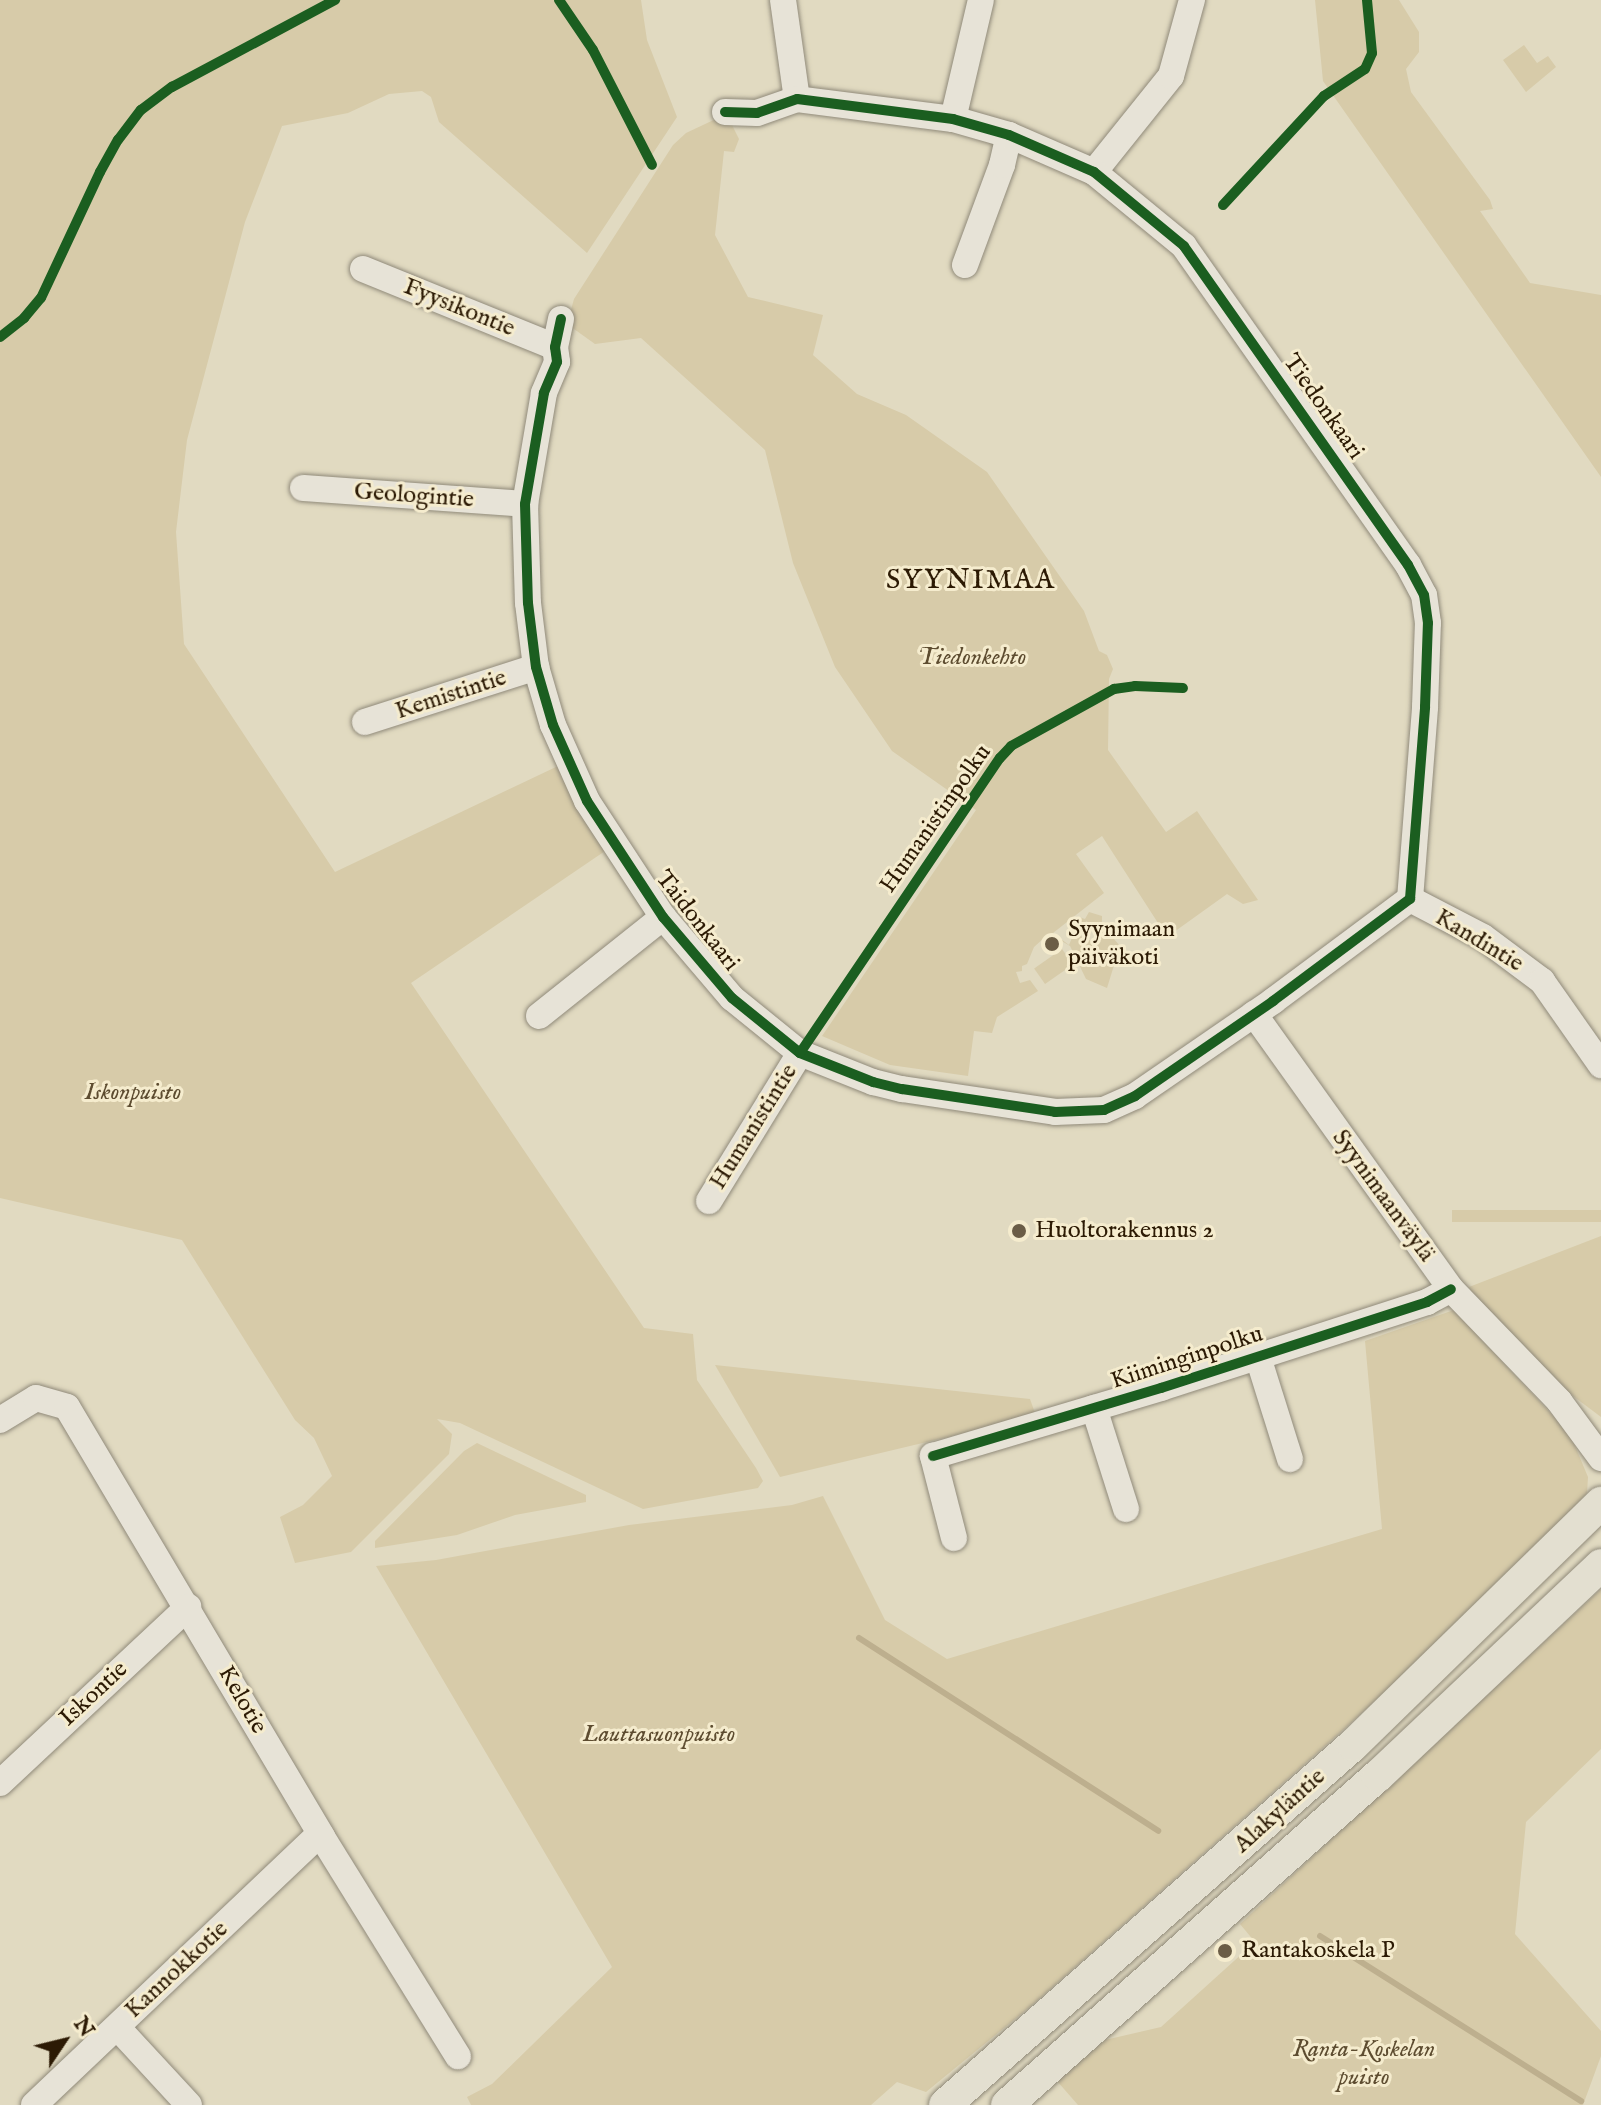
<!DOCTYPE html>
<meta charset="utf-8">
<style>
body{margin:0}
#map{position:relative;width:1601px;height:2105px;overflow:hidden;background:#e1dac1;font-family:"IM FELL English",serif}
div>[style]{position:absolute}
.green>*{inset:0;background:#d7cba9;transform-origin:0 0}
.stream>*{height:6px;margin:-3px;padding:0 3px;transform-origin:3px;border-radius:3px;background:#bdaf8e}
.roads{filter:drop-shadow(0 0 2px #908a7a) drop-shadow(0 0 2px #908a7a)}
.minor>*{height:26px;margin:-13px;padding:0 13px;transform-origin:13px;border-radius:13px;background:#e7e3d7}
.major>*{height:32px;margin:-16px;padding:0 16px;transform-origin:16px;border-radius:16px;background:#e3dfd0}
.cycleway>*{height:10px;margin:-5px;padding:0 5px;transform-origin:5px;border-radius:5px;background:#1b5e20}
.dots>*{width:22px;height:22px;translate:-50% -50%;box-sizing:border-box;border:4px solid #f5ecce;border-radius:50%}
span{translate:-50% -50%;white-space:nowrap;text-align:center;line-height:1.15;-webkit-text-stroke:6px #f5ecce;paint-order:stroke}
.street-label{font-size:24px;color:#2c1a04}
.park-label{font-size:24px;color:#5d4c30;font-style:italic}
.poi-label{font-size:24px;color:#2c1a04}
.left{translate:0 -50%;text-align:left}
.quarter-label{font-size:28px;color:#2c1a04;letter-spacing:2px}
.north{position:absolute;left:24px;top:2001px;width:80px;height:80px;-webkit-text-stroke:6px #f5ecce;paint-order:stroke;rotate:55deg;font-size:22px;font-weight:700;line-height:32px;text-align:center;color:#2c1a04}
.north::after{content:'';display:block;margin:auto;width:28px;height:36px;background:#2c1a04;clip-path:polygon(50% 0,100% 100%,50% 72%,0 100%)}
</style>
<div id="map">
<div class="green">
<div style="clip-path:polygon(0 0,641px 0,647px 40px,677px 117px,587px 253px,439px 122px,431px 97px,422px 91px,389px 94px,348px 113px,282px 126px,245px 222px,187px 440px,176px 532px,184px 644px,335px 872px,558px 766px,608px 849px,411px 983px,644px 1328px,693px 1334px,697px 1380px,756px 1468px,763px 1481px,758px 1488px,643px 1509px,460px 1423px,437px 1419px,452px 1434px,449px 1454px,351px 1552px,295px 1563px,280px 1517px,303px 1505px,332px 1476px,314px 1438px,295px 1420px,182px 1240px,0 1198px)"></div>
<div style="clip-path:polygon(1315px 0,1399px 0,1419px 32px,1419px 52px,1406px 69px,1411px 92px,1490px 200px,1493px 209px,1480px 211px,1530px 283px,1601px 295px,1601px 477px,1323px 81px)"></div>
<div style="clip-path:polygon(1524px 45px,1537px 63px,1548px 56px,1556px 67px,1526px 92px,1503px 60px)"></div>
<div style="clip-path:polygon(720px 117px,728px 117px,739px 139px,734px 152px,724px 151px,715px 235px,748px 297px,823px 315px,813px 355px,857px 394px,906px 415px,987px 472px,1084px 611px,1099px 651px,1107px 655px,1113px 669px,1109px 679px,1108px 750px,1166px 832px,1197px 811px,1258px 900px,1243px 904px,1227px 894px,1167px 937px,1102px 836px,1076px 854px,1104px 893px,1053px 933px,1069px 945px,1074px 933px,1091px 941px,1096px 937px,1093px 926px,1086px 921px,1084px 928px,1076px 925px,1079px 917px,1085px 919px,1089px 912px,1102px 916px,1102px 925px,1120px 946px,1107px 988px,1086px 979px,1070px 946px,1055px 937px,1044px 938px,1034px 947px,1027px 964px,1022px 966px,1022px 971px,1016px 972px,1020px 983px,1030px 980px,1038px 991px,997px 1017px,992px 1033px,974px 1031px,968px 1076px,890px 1065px,822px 1036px,976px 810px,892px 751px,835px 667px,793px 563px,765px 450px,641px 338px,595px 344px,567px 324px,574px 299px,673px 145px,686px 133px)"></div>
<div style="left:1062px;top:949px;width:19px;height:34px;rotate:55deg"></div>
<div style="left:1601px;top:1210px;width:12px;height:149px;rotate:90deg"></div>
<div style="clip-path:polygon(1601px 1236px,1601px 1417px,1569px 1393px,1472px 1296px,1469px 1287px)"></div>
<div style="clip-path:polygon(1454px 1310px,1570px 1434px,1588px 1477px,1587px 1493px,1512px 1576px,1344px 1729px,1032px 2005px,926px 2092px,897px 2082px,871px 2105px,471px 2105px,467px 2097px,492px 2084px,612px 1967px,376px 1566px,436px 1560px,629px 1525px,792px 1505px,823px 1496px,885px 1620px,947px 1659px,1382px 1529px,1365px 1341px)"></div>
<div style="clip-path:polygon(715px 1365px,1030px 1399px,1036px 1416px,780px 1477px)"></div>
<div style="clip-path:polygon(477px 1443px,586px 1495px,586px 1502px,515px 1515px,457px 1535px,375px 1548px,375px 1541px,464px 1451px)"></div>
<div style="clip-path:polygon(1601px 1589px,1601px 1749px,1526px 1822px,1515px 1934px,1601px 2031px,1601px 2056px,1583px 2105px,1078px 2105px,1057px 2081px,1105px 2040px,1161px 2027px,1255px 1942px,1240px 1924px)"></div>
</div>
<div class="stream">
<div style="left:859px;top:1638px;width:356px;rotate:32.8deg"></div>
<div style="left:1320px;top:1936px;width:309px;rotate:32.3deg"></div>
</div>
<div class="roads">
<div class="minor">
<div style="left:783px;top:0;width:100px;rotate:82deg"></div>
<div style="left:953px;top:119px;width:122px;rotate:-76.8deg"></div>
<div style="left:1094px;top:172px;width:123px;rotate:-51.3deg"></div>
<div style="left:1171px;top:76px;width:79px;rotate:-74.6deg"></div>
<div style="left:965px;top:265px;width:107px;rotate:-69.7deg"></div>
<div style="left:1002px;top:165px;width:31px;rotate:-77deg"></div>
<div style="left:363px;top:269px;width:207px;rotate:22.1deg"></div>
<div style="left:561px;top:319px;width:29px;rotate:102deg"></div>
<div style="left:555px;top:347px;width:15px;rotate:82deg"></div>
<div style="left:557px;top:362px;width:34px;rotate:113deg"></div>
<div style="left:544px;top:393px;width:113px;rotate:99.7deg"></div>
<div style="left:525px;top:504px;width:99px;rotate:88.3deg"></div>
<div style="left:528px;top:603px;width:64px;rotate:82.9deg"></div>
<div style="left:536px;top:667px;width:60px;rotate:73.7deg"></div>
<div style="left:553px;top:725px;width:83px;rotate:65.9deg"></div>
<div style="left:587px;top:801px;width:139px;rotate:56.8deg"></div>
<div style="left:663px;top:917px;width:106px;rotate:49.6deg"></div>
<div style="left:732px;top:998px;width:87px;rotate:39deg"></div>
<div style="left:800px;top:1053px;width:79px;rotate:21.7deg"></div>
<div style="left:873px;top:1082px;width:30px;rotate:14deg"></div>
<div style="left:902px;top:1089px;width:155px;rotate:8.5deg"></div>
<div style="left:1055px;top:1112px;width:49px;rotate:-2.3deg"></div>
<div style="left:1104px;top:1110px;width:34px;rotate:-24deg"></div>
<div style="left:1135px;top:1096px;width:168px;rotate:-34.5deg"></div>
<div style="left:1273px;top:1001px;width:171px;rotate:-36.7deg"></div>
<div style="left:1410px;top:899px;width:193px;rotate:-85.5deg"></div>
<div style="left:1425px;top:707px;width:84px;rotate:-88deg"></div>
<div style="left:1428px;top:623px;width:28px;rotate:-98deg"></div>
<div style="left:1424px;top:595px;width:34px;rotate:-118deg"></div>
<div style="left:1408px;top:565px;width:390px;rotate:-125.1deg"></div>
<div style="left:1184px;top:246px;width:117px;rotate:-140.6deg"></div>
<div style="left:1094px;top:172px;width:93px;rotate:-156.5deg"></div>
<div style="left:1009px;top:135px;width:58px;rotate:-164.1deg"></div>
<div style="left:953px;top:119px;width:157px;rotate:-172.7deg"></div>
<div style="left:797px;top:99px;width:42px;rotate:160.7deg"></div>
<div style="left:757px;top:113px;width:32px;rotate:-178deg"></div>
<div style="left:303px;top:488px;width:223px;rotate:4.1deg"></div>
<div style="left:365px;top:722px;width:180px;rotate:-17.8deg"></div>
<div style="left:1410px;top:899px;width:82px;rotate:27.5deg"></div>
<div style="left:1483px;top:937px;width:74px;rotate:36.7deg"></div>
<div style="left:1542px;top:981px;width:103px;rotate:54.9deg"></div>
<div style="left:1254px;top:1014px;width:338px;rotate:54.4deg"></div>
<div style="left:1451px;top:1289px;width:156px;rotate:46deg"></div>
<div style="left:1559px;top:1401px;width:71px;rotate:53.6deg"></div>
<div style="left:539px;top:1016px;width:159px;rotate:-38.6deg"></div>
<div style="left:709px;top:1201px;width:174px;rotate:-58.4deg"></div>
<div style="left:1258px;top:1357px;width:107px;rotate:72.6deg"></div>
<div style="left:1094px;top:1408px;width:106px;rotate:72.4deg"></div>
<div style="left:0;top:1420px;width:42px;rotate:-31.4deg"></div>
<div style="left:36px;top:1398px;width:32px;rotate:16deg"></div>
<div style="left:67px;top:1407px;width:500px;rotate:59.3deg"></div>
<div style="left:322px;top:1837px;width:258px;rotate:58.2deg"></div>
<div style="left:954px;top:1538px;width:85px;rotate:-104.4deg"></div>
<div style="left:933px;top:1456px;width:238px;rotate:-16.6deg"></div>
<div style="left:1161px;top:1388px;width:280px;rotate:-17.9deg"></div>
<div style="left:1427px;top:1302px;width:27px;rotate:-28deg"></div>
<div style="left:0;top:1783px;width:258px;rotate:-43.1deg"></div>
<div style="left:117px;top:2027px;width:106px;rotate:47.3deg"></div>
<div style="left:34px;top:2105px;width:394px;rotate:-43.5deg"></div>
</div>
<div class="major">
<div style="left:945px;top:2105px;width:544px;rotate:-41.42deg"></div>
<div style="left:1353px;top:1745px;width:347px;rotate:-44.3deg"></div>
<div style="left:1007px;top:2105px;width:496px;rotate:-41.6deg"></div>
<div style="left:1378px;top:1776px;width:307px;rotate:-43.4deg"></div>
</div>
</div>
<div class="cycleway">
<div style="left:559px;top:0;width:60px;rotate:55.8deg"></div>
<div style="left:593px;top:50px;width:129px;rotate:62.8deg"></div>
<div style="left:1223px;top:205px;width:149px;rotate:-47.2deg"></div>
<div style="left:1324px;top:96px;width:49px;rotate:-33.4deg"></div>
<div style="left:1365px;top:69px;width:17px;rotate:-66deg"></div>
<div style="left:1372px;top:53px;width:53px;rotate:-95.4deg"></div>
<div style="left:561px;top:319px;width:29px;rotate:102deg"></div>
<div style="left:555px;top:347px;width:15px;rotate:82deg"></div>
<div style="left:557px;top:362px;width:34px;rotate:113deg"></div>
<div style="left:544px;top:393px;width:113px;rotate:99.7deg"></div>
<div style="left:525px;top:504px;width:99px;rotate:88.3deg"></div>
<div style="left:528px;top:603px;width:64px;rotate:82.9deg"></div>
<div style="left:536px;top:667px;width:60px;rotate:73.7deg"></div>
<div style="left:553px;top:725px;width:83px;rotate:65.9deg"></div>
<div style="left:587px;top:801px;width:139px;rotate:56.8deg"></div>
<div style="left:663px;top:917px;width:106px;rotate:49.6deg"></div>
<div style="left:732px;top:998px;width:87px;rotate:39deg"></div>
<div style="left:800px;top:1053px;width:79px;rotate:21.7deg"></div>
<div style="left:873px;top:1082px;width:30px;rotate:14deg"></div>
<div style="left:902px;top:1089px;width:155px;rotate:8.5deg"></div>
<div style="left:1055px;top:1112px;width:49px;rotate:-2.3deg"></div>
<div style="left:1104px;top:1110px;width:34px;rotate:-24deg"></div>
<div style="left:1135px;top:1096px;width:168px;rotate:-34.5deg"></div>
<div style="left:1273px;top:1001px;width:171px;rotate:-36.7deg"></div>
<div style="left:1410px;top:899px;width:193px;rotate:-85.5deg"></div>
<div style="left:1425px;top:707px;width:84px;rotate:-88deg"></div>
<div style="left:1428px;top:623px;width:28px;rotate:-98deg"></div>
<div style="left:1424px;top:595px;width:34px;rotate:-118deg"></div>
<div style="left:1408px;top:565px;width:390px;rotate:-125.1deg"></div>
<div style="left:1184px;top:246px;width:117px;rotate:-140.6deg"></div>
<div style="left:1094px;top:172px;width:93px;rotate:-156.5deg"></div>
<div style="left:1009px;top:135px;width:58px;rotate:-164.1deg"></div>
<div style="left:953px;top:119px;width:157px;rotate:-172.7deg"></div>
<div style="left:797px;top:99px;width:42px;rotate:160.7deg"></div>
<div style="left:757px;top:113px;width:32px;rotate:-178deg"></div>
<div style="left:0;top:337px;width:31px;rotate:-38deg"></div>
<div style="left:24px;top:318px;width:26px;rotate:-50deg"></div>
<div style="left:41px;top:298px;width:139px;rotate:-64.9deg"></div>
<div style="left:100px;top:172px;width:37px;rotate:-61deg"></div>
<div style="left:118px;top:140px;width:38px;rotate:-53deg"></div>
<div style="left:141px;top:110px;width:39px;rotate:-37deg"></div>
<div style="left:172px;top:87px;width:185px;rotate:-28.1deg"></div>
<div style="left:800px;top:1053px;width:356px;rotate:-55.9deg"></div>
<div style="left:1000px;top:758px;width:16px;rotate:-47deg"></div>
<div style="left:1011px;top:746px;width:118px;rotate:-29deg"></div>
<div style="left:1114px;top:689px;width:21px;rotate:-8deg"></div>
<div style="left:1135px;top:686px;width:48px;rotate:2.4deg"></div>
<div style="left:933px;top:1456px;width:238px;rotate:-16.6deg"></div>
<div style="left:1161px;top:1388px;width:280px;rotate:-17.9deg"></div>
<div style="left:1427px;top:1302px;width:27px;rotate:-28deg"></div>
</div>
<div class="dots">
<div style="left:1052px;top:944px;background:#6b5d46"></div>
<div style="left:1019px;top:1231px;background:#6b5d46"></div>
<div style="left:1225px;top:1951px;background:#6b5d46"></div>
</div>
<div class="street-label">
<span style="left:459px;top:308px;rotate:22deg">Fyysikontie</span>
<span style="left:1323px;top:407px;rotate:55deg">Tiedonkaari</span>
<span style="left:414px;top:496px;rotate:4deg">Geologintie</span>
<span style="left:451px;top:695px;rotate:-18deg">Kemistintie</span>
<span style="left:936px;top:819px;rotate:-55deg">Humanistinpolku</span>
<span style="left:697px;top:921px;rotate:52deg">Taidonkaari</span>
<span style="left:1479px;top:941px;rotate:31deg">Kandintie</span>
<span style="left:754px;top:1127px;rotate:-58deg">Humanistintie</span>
<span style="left:1383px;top:1196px;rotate:54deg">Syynimaanväylä</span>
<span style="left:1187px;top:1358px;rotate:-18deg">Kiiminginpolku</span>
<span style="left:94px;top:1694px;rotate:-43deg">Iskontie</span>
<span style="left:242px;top:1700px;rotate:60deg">Kelotie</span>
<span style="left:1280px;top:1811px;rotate:-42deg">Alakyläntie</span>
<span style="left:177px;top:1970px;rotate:-43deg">Kannokkotie</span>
</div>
<div class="park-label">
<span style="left:972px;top:658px">Tiedonkehto</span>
<span style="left:133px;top:1093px">Iskonpuisto</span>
<span style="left:659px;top:1735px">Lauttasuonpuisto</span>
<span style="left:1364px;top:2064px">Ranta-Koskelan<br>puisto</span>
</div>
<div class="poi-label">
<span class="left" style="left:1068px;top:944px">Syynimaan<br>päiväkoti</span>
<span class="left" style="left:1035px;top:1231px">Huoltorakennus 2</span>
<span class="left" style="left:1241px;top:1951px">Rantakoskela P</span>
</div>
<div class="quarter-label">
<span style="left:971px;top:581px">SYYNIMAA</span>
</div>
<div class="north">N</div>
</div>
